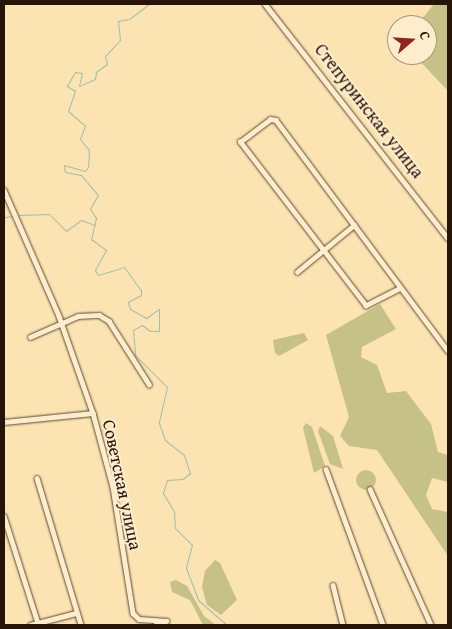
<!DOCTYPE html>
<meta charset="utf-8">
<style>
body{margin:0}
#map{position:relative;width:452px;height:629px;overflow:hidden;background:#fce3b2;font-family:"Gentium Book Plus",serif}
div>[style]{position:absolute}
.green>*{inset:0;background:#c6c187}
.round{border-radius:50%}
.stream>*{height:1px;margin:-0.5px;padding:0 0.5px;transform-origin:0.5px;border-radius:0.5px;background:#9fbeab}
.roads{filter:drop-shadow(0 0 1px #5c4833) drop-shadow(0 0 1px #5c4833)}
.minor>*{height:4.5px;margin:-2.25px;padding:0 2.25px;transform-origin:2.25px;border-radius:2.25px;background:#fdedcd}
span{translate:-50% -50%;white-space:nowrap;text-align:center;line-height:1.15;-webkit-text-stroke:4px #fdedcd;paint-order:stroke}
.street-label{font-size:18px;color:#271409}
.frame{position:absolute;inset:0;border:5px solid #271409;pointer-events:none}
.north{position:absolute;left:387px;top:15px;width:50px;height:50px;box-sizing:border-box;background:#fdedcd;border:1px solid #a7967f;border-radius:50%;rotate:71deg;font-size:14px;font-weight:700;line-height:20px;text-align:center;color:#271409}
.north::after{content:'';display:block;margin:auto;width:18px;height:22px;background:#8f2418;clip-path:polygon(50% 0,100% 100%,50% 72%,0 100%)}
</style>
<div id="map">
<div class="green">
<div style="clip-path:polygon(434px 4px,448px 4px,447px 90px,414px 55px,427px 55px,427px 25px,417px 25px)"></div>
<div style="clip-path:polygon(380px 304px,396px 329px,362px 347px,361px 357px,377px 365px,387px 393px,406px 391px,431px 424px,438px 452px,448px 455px,448px 482px,432px 478px,426px 495px,432px 509px,448px 512px,448px 556px,377px 450px,349px 446px,340px 436px,349px 417px,326px 335px)"></div>
<div style="clip-path:polygon(304px 333px,308px 340px,279px 356px,275px 353px,273px 340px)"></div>
<div style="clip-path:polygon(306px 423px,312px 427px,325px 466px,314px 473px,303px 428px)"></div>
<div style="clip-path:polygon(320px 426px,333px 436px,343px 469px,330px 464px,318px 431px)"></div>
<div class="round" style="left:356px;top:470px;width:20px;height:20px"></div>
<div style="clip-path:polygon(215px 560px,220px 563px,237px 600px,221px 615px,207px 605px,202px 587px,205px 571px)"></div>
<div style="clip-path:polygon(176px 580px,187px 586px,204px 616px,216px 625px,203px 625px,190px 600px,172px 592px,170px 582px)"></div>
</div>
<div class="stream">
<div style="left:149px;top:4px;width:25px;rotate:143deg"></div>
<div style="left:129px;top:19px;width:11px;rotate:170deg"></div>
<div style="left:118px;top:21px;width:19px;rotate:84deg"></div>
<div style="left:120px;top:40px;width:22px;rotate:133deg"></div>
<div style="left:105px;top:56px;width:8px;rotate:76deg"></div>
<div style="left:107px;top:64px;width:14px;rotate:144deg"></div>
<div style="left:96px;top:72px;width:7px;rotate:98deg"></div>
<div style="left:95px;top:79px;width:17px;rotate:156deg"></div>
<div style="left:79px;top:86px;width:13px;rotate:-77deg"></div>
<div style="left:82px;top:73px;width:7px;rotate:-172deg"></div>
<div style="left:75px;top:72px;width:16px;rotate:120deg"></div>
<div style="left:67px;top:86px;width:9px;rotate:32deg"></div>
<div style="left:75px;top:91px;width:21px;rotate:109deg"></div>
<div style="left:68px;top:111px;width:23px;rotate:41deg"></div>
<div style="left:85px;top:126px;width:14px;rotate:111deg"></div>
<div style="left:80px;top:139px;width:14px;rotate:51deg"></div>
<div style="left:89px;top:150px;width:17px;rotate:93deg"></div>
<div style="left:88px;top:167px;width:5px;rotate:127deg"></div>
<div style="left:85px;top:171px;width:22px;rotate:-164deg"></div>
<div style="left:64px;top:165px;width:7px;rotate:82deg"></div>
<div style="left:65px;top:172px;width:16px;rotate:11deg"></div>
<div style="left:81px;top:175px;width:26px;rotate:50deg"></div>
<div style="left:98px;top:195px;width:16px;rotate:120deg"></div>
<div style="left:90px;top:209px;width:11px;rotate:56deg"></div>
<div style="left:96px;top:218px;width:22px;rotate:103deg"></div>
<div style="left:91px;top:239px;width:19px;rotate:36deg"></div>
<div style="left:106px;top:250px;width:23px;rotate:119deg"></div>
<div style="left:95px;top:270px;width:6px;rotate:59deg"></div>
<div style="left:98px;top:275px;width:27px;rotate:-17deg"></div>
<div style="left:124px;top:267px;width:29px;rotate:54deg"></div>
<div style="left:141px;top:290px;width:5px;rotate:90deg"></div>
<div style="left:141px;top:295px;width:15px;rotate:152deg"></div>
<div style="left:128px;top:302px;width:7px;rotate:74deg"></div>
<div style="left:130px;top:309px;width:18px;rotate:29deg"></div>
<div style="left:146px;top:318px;width:16px;rotate:-35deg"></div>
<div style="left:159px;top:309px;width:22px;rotate:90deg"></div>
<div style="left:159px;top:331px;width:9px;rotate:180deg"></div>
<div style="left:150px;top:331px;width:10px;rotate:-143deg"></div>
<div style="left:142px;top:325px;width:10px;rotate:151deg"></div>
<div style="left:133px;top:330px;width:25px;rotate:85deg"></div>
<div style="left:135px;top:355px;width:45px;rotate:45deg"></div>
<div style="left:167px;top:387px;width:37px;rotate:103deg"></div>
<div style="left:159px;top:423px;width:18px;rotate:71deg"></div>
<div style="left:165px;top:440px;width:24px;rotate:38deg"></div>
<div style="left:184px;top:455px;width:19px;rotate:72deg"></div>
<div style="left:190px;top:473px;width:9px;rotate:139deg"></div>
<div style="left:183px;top:479px;width:16px;rotate:176deg"></div>
<div style="left:167px;top:480px;width:14px;rotate:107deg"></div>
<div style="left:163px;top:493px;width:21px;rotate:59deg"></div>
<div style="left:174px;top:511px;width:17px;rotate:87deg"></div>
<div style="left:175px;top:528px;width:24px;rotate:45deg"></div>
<div style="left:192px;top:545px;width:24px;rotate:105deg"></div>
<div style="left:186px;top:568px;width:34px;rotate:69deg"></div>
<div style="left:198px;top:600px;width:38px;rotate:41deg"></div>
<div style="left:19px;top:215px;width:30px;rotate:-2deg"></div>
<div style="left:49px;top:214px;width:24px;rotate:45deg"></div>
<div style="left:66px;top:231px;width:19px;rotate:-36deg"></div>
<div style="left:81px;top:220px;width:15px;rotate:20deg"></div>
<div style="left:4px;top:217px;width:9px;rotate:-6deg"></div>
<div style="left:4px;top:223px;width:6px;rotate:-90deg"></div>
</div>
<div class="roads">
<div class="minor">
<div style="left:265px;top:4px;width:297px;rotate:52deg"></div>
<div style="left:4px;top:190px;width:137px;rotate:66.4deg"></div>
<div style="left:59px;top:316px;width:103px;rotate:70.7deg"></div>
<div style="left:297px;top:272px;width:74px;rotate:-39.5deg"></div>
<div style="left:399px;top:289px;width:37px;rotate:153deg"></div>
<div style="left:366px;top:306px;width:207px;rotate:-127.5deg"></div>
<div style="left:240px;top:142px;width:38px;rotate:-37deg"></div>
<div style="left:270px;top:119px;width:6px;rotate:9deg"></div>
<div style="left:276px;top:120px;width:288px;rotate:53.3deg"></div>
<div style="left:30px;top:337px;width:52px;rotate:-23.6deg"></div>
<div style="left:78px;top:316px;width:21px;rotate:-3deg"></div>
<div style="left:99px;top:315px;width:12px;rotate:31deg"></div>
<div style="left:109px;top:321px;width:75px;rotate:57.6deg"></div>
<div style="left:4px;top:422px;width:89px;rotate:-5.8deg"></div>
<div style="left:93px;top:413px;width:77px;rotate:74.9deg"></div>
<div style="left:113px;top:487px;width:128px;rotate:81deg"></div>
<div style="left:133px;top:613px;width:8px;rotate:45deg"></div>
<div style="left:139px;top:619px;width:27px;rotate:4deg"></div>
<div style="left:326px;top:469px;width:166px;rotate:69.9deg"></div>
<div style="left:37px;top:478px;width:153px;rotate:73.3deg"></div>
<div style="left:370px;top:489px;width:149px;rotate:65.8deg"></div>
<div style="left:4px;top:516px;width:112px;rotate:72.4deg"></div>
<div style="left:333px;top:585px;width:41px;rotate:76deg"></div>
<div style="left:30px;top:625px;width:48px;rotate:-14.6deg"></div>
<div style="left:155px;top:625px;width:12px;rotate:-20deg"></div>
</div>
</div>
<div class="street-label">
<span style="left:369px;top:111px;rotate:52deg">Степуринская улица</span>
<span style="left:122px;top:485px;rotate:78deg">Советская улица</span>
</div>
<div class="frame"></div>
<div class="north">С</div>
</div>
